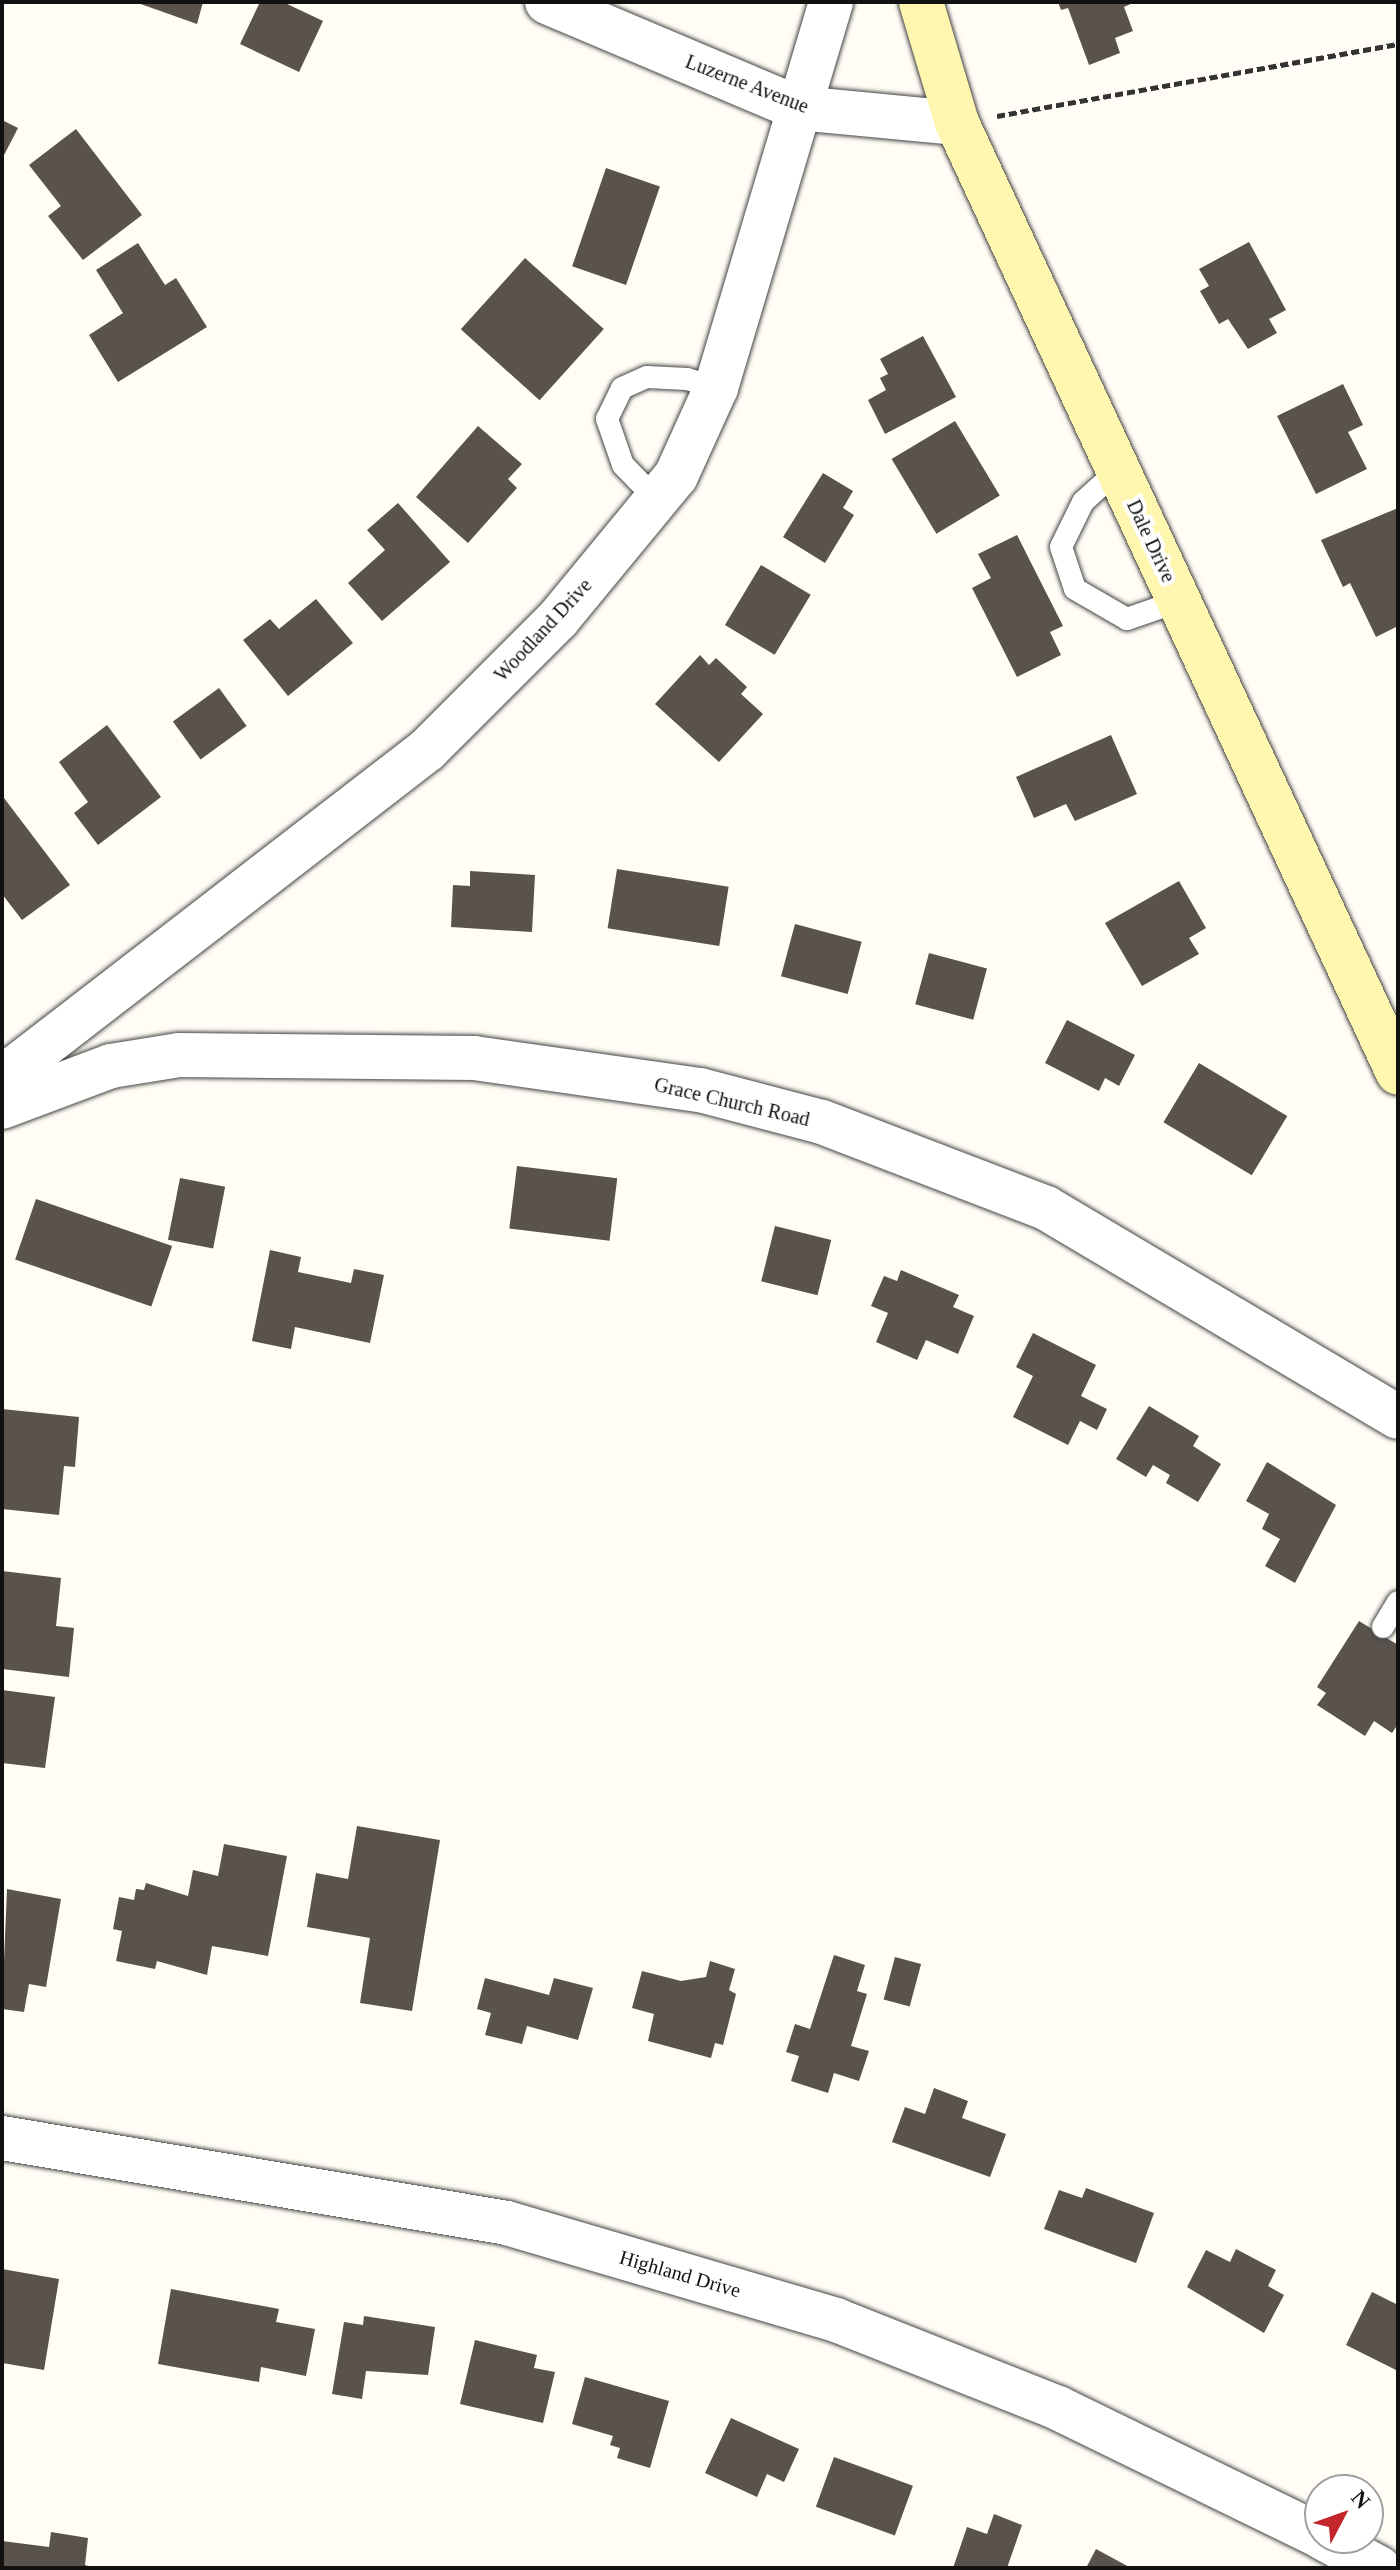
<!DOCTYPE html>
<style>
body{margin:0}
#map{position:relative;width:1400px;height:2570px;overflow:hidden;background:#fffdf5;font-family:Georgia,serif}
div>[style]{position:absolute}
.building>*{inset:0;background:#5a524d;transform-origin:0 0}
.path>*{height:5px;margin-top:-2.5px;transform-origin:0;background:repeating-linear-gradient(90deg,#333 0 8px,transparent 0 12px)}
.roads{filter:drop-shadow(0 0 2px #444) drop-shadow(0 0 2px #444)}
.lane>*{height:22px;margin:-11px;padding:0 11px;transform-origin:11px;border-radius:11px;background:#fff}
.street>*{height:44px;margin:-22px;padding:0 22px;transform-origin:22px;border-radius:22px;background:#fff}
.secondary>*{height:44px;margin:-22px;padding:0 22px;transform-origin:22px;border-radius:22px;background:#fff6b0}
span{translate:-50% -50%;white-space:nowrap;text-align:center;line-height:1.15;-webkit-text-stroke:8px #fff;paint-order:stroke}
.street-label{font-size:20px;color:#111}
.frame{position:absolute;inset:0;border:4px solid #111;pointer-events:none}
.north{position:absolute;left:1304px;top:2474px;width:80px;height:80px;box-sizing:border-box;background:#fff;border:2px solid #a0a0a0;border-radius:50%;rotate:49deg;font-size:22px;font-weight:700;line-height:32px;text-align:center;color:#111}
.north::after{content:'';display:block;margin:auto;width:28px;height:36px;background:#c4262e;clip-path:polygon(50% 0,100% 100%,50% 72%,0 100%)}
</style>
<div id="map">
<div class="building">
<div style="clip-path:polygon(135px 2px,203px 2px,197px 24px)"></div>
<div style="clip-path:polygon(260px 2px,283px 2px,323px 21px,299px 72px,240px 44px)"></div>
<div style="clip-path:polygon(1058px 2px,1135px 2px,1124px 7px,1133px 31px,1115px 38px,1120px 53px,1089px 65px,1068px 8px,1061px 10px)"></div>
<div style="clip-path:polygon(2px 120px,18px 128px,2px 159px)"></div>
<div style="clip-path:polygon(76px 129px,142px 215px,83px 260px,48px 216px,61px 206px,29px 165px)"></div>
<div style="left:606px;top:168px;width:57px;height:104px;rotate:19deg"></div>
<div style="clip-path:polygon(1249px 242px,1286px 310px,1269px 319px,1277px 333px,1248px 349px,1228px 319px,1219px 324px,1200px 291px,1209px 286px,1199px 269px)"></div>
<div style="clip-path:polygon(138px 243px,165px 285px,176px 278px,207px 327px,118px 382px,89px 335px,123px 313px,96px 270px)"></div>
<div style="left:525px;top:258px;width:106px;height:96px;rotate:42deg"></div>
<div style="clip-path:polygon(923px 336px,956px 397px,885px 434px,868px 400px,886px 390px,880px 378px,888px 374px,880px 359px)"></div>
<div style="clip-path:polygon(1343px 384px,1363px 425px,1348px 432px,1367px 469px,1316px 494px,1277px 416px)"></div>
<div style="left:955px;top:421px;width:87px;height:74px;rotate:59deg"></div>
<div style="clip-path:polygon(478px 426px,522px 464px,508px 479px,517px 488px,468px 543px,416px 497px)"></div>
<div style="clip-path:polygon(823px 473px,853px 491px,843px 508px,854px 515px,825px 563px,783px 537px)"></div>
<div style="clip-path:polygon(398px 503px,450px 562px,382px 621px,348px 583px,385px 550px,367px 530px)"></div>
<div style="clip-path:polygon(1398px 508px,1398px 626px,1376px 637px,1350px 583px,1343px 587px,1321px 540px)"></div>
<div style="clip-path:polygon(1017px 535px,1063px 626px,1050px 632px,1061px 655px,1017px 677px,972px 588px,991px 578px,978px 554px)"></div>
<div style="left:761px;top:565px;width:58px;height:70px;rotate:31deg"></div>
<div style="clip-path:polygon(316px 599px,353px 643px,288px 696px,243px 640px,270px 619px,279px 629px)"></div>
<div style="clip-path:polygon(700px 655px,709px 665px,716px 658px,747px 687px,741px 694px,763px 714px,719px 762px,655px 704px)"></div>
<div style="left:219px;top:688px;width:47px;height:57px;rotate:54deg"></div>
<div style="clip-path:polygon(107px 725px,161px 797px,98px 845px,74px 813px,88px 802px,59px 762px)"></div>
<div style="clip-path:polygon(1111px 735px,1137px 794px,1075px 821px,1066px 804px,1034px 818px,1016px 777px)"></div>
<div style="clip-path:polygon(4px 798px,70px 885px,22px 920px,2px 894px)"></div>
<div style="left:617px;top:869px;width:113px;height:60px;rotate:9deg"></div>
<div style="clip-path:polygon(470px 871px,535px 875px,532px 932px,451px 927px,453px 885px,470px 886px)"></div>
<div style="clip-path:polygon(1179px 881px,1206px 928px,1189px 938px,1199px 954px,1142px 986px,1105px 923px)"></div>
<div style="left:795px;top:924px;width:69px;height:54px;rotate:15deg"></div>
<div style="left:929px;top:953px;width:60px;height:53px;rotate:15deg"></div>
<div style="clip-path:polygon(1067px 1020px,1135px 1055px,1119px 1086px,1105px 1078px,1099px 1091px,1045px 1063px)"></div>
<div style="left:1199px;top:1063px;width:103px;height:69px;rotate:31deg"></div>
<div style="left:517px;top:1166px;width:101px;height:63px;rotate:7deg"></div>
<div style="left:180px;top:1178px;width:46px;height:63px;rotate:11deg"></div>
<div style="left:36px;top:1199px;width:144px;height:64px;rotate:19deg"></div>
<div style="left:775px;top:1226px;width:58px;height:57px;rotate:14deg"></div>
<div style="clip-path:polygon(270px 1250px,301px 1257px,298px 1272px,351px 1283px,354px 1269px,384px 1275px,370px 1343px,295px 1327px,291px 1349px,252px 1341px)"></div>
<div style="clip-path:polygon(901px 1270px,959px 1295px,953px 1307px,974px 1316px,958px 1354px,926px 1340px,917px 1360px,876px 1342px,888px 1313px,871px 1306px,884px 1276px,897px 1281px)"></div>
<div style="clip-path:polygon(1033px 1333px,1096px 1365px,1081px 1396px,1107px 1409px,1097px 1430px,1080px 1421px,1068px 1445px,1013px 1417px,1033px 1376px,1016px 1367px)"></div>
<div style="clip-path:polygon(1149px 1406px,1199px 1436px,1193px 1446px,1221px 1464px,1198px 1502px,1166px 1483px,1170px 1475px,1153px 1465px,1146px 1477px,1116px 1459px)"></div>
<div style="clip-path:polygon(2px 1409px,79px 1417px,75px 1467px,64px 1466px,59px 1515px,2px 1509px)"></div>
<div style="clip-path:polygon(1267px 1462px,1336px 1505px,1295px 1583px,1265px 1566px,1280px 1539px,1262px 1529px,1269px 1514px,1246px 1501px)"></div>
<div style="clip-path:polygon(2px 1571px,61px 1578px,56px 1626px,74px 1628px,69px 1677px,2px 1669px)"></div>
<div style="clip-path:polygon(1359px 1621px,1398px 1645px,1398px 1724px,1392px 1733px,1374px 1721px,1365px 1736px,1317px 1705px,1326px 1693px,1317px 1687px)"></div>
<div style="clip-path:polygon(2px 1690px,55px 1697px,45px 1768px,2px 1763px)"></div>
<div style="clip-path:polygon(357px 1826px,440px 1840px,412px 2011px,360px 2003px,370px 1938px,307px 1927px,316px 1873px,348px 1879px)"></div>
<div style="clip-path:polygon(224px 1844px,287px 1856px,268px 1956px,212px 1946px,207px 1975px,157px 1961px,155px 1969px,116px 1961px,122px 1931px,113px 1929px,119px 1897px,134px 1900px,136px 1889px,144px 1890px,146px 1883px,188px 1896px,193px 1870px,218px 1876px)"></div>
<div style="clip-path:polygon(7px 1889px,61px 1899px,46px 1987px,29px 1984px,24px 2012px,2px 2009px)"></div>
<div style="clip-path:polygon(834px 1955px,865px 1965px,857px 1991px,867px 1994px,851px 2046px,869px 2051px,859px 2081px,834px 2073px,828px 2093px,791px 2081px,799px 2056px,786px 2052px,795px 2024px,810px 2029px)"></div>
<div style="left:895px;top:1957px;width:27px;height:44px;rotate:15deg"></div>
<div style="clip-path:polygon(710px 1961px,735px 1969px,729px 1990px,736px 1994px,723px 2045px,715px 2043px,711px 2058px,648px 2041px,654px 2014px,632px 2008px,642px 1971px,681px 1981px,706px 1977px)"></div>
<div style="clip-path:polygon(485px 1978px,549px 1995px,554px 1978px,593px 1988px,578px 2040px,527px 2026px,522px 2044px,485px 2035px,491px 2013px,477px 2009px)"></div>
<div style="clip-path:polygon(934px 2088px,968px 2101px,962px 2118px,1006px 2134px,990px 2177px,892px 2142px,905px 2107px,925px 2114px)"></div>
<div style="clip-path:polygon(1086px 2188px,1154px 2213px,1136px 2263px,1044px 2229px,1059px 2190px,1082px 2198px)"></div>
<div style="clip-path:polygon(1236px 2249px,1276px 2270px,1268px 2286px,1284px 2295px,1264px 2333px,1187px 2287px,1206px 2250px,1230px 2262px)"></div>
<div style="clip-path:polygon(2px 2269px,59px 2279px,44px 2370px,2px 2363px)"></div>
<div style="clip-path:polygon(171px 2289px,279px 2309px,276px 2322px,315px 2329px,306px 2376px,261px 2367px,259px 2382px,158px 2364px)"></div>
<div style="clip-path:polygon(1372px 2292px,1398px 2305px,1398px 2371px,1346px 2345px)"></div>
<div style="clip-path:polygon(364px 2316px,435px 2327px,428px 2375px,366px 2371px,362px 2399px,332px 2394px,344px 2322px,363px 2325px)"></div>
<div style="clip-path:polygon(475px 2340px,537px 2355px,534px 2368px,555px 2372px,543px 2423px,460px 2404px)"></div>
<div style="clip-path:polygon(585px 2377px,669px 2401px,650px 2468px,617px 2458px,620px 2448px,610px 2445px,613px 2436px,572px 2424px)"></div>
<div style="clip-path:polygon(731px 2418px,799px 2449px,784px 2482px,767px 2474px,757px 2497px,705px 2473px)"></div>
<div style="left:834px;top:2457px;width:84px;height:53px;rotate:20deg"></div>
<div style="clip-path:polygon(994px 2514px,1022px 2525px,1007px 2568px,953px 2568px,967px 2527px,987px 2534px)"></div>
<div style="clip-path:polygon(51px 2532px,88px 2538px,85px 2565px,95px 2568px,2px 2568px,2px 2541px,49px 2547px)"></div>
<div style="clip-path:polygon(1096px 2549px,1131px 2568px,1086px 2568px)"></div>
</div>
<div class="path">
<div style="left:997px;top:116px;width:407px;rotate:-10.2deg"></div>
</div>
<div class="roads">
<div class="lane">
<div style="left:1118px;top:470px;width:47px;rotate:137.6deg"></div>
<div style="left:1083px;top:502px;width:50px;rotate:116.1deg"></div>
<div style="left:1061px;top:547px;width:44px;rotate:71.6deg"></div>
<div style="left:1075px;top:589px;width:60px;rotate:30deg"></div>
<div style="left:1127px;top:619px;width:55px;rotate:-19.1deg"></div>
<div style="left:656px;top:499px;width:47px;rotate:-134.1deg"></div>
<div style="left:623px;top:465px;width:49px;rotate:-109.2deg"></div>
<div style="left:607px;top:419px;width:34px;rotate:-64deg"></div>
<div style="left:622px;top:388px;width:27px;rotate:-24deg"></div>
<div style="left:647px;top:377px;width:40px;rotate:2.9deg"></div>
<div style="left:687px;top:379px;width:30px;rotate:17deg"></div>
<div style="left:1383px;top:1627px;width:29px;rotate:-59deg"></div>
</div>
<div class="street">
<div style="left:547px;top:2px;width:272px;rotate:22.9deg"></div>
<div style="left:798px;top:108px;width:160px;rotate:5.4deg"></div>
<div style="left:2px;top:1078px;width:537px;rotate:-37.66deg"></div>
<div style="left:427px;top:750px;width:185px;rotate:-45deg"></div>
<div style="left:558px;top:619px;width:185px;rotate:-50.5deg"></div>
<div style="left:676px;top:476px;width:97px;rotate:-65.6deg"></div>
<div style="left:716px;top:388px;width:403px;rotate:-73.4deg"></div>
<div style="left:2px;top:1107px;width:116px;rotate:-20.6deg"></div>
<div style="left:111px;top:1066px;width:69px;rotate:-9.2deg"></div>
<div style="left:179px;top:1055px;width:295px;rotate:0.6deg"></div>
<div style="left:474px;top:1058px;width:228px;rotate:8.1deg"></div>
<div style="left:700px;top:1090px;width:126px;rotate:14.7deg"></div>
<div style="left:822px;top:1122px;width:240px;rotate:21deg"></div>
<div style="left:1046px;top:1208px;width:409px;rotate:30.7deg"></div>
<div style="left:2px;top:2138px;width:512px;rotate:9.55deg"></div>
<div style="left:507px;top:2223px;width:343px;rotate:16.4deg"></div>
<div style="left:836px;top:2320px;width:239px;rotate:21.6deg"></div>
<div style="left:1058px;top:2408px;width:292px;rotate:26deg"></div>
<div style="left:1323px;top:2538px;width:64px;rotate:28.2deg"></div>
</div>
<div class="secondary">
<div style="left:921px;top:2px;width:126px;rotate:73.4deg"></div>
<div style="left:957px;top:123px;width:1047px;rotate:65.1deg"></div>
</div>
</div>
<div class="street-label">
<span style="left:747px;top:84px;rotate:21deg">Luzerne Avenue</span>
<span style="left:1151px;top:541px;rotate:65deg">Dale Drive</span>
<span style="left:543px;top:630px;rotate:-47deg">Woodland Drive</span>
<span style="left:732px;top:1102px;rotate:13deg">Grace Church Road</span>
<span style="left:680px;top:2274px;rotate:16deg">Highland Drive</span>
</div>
<div class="frame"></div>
<div class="north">N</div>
</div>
